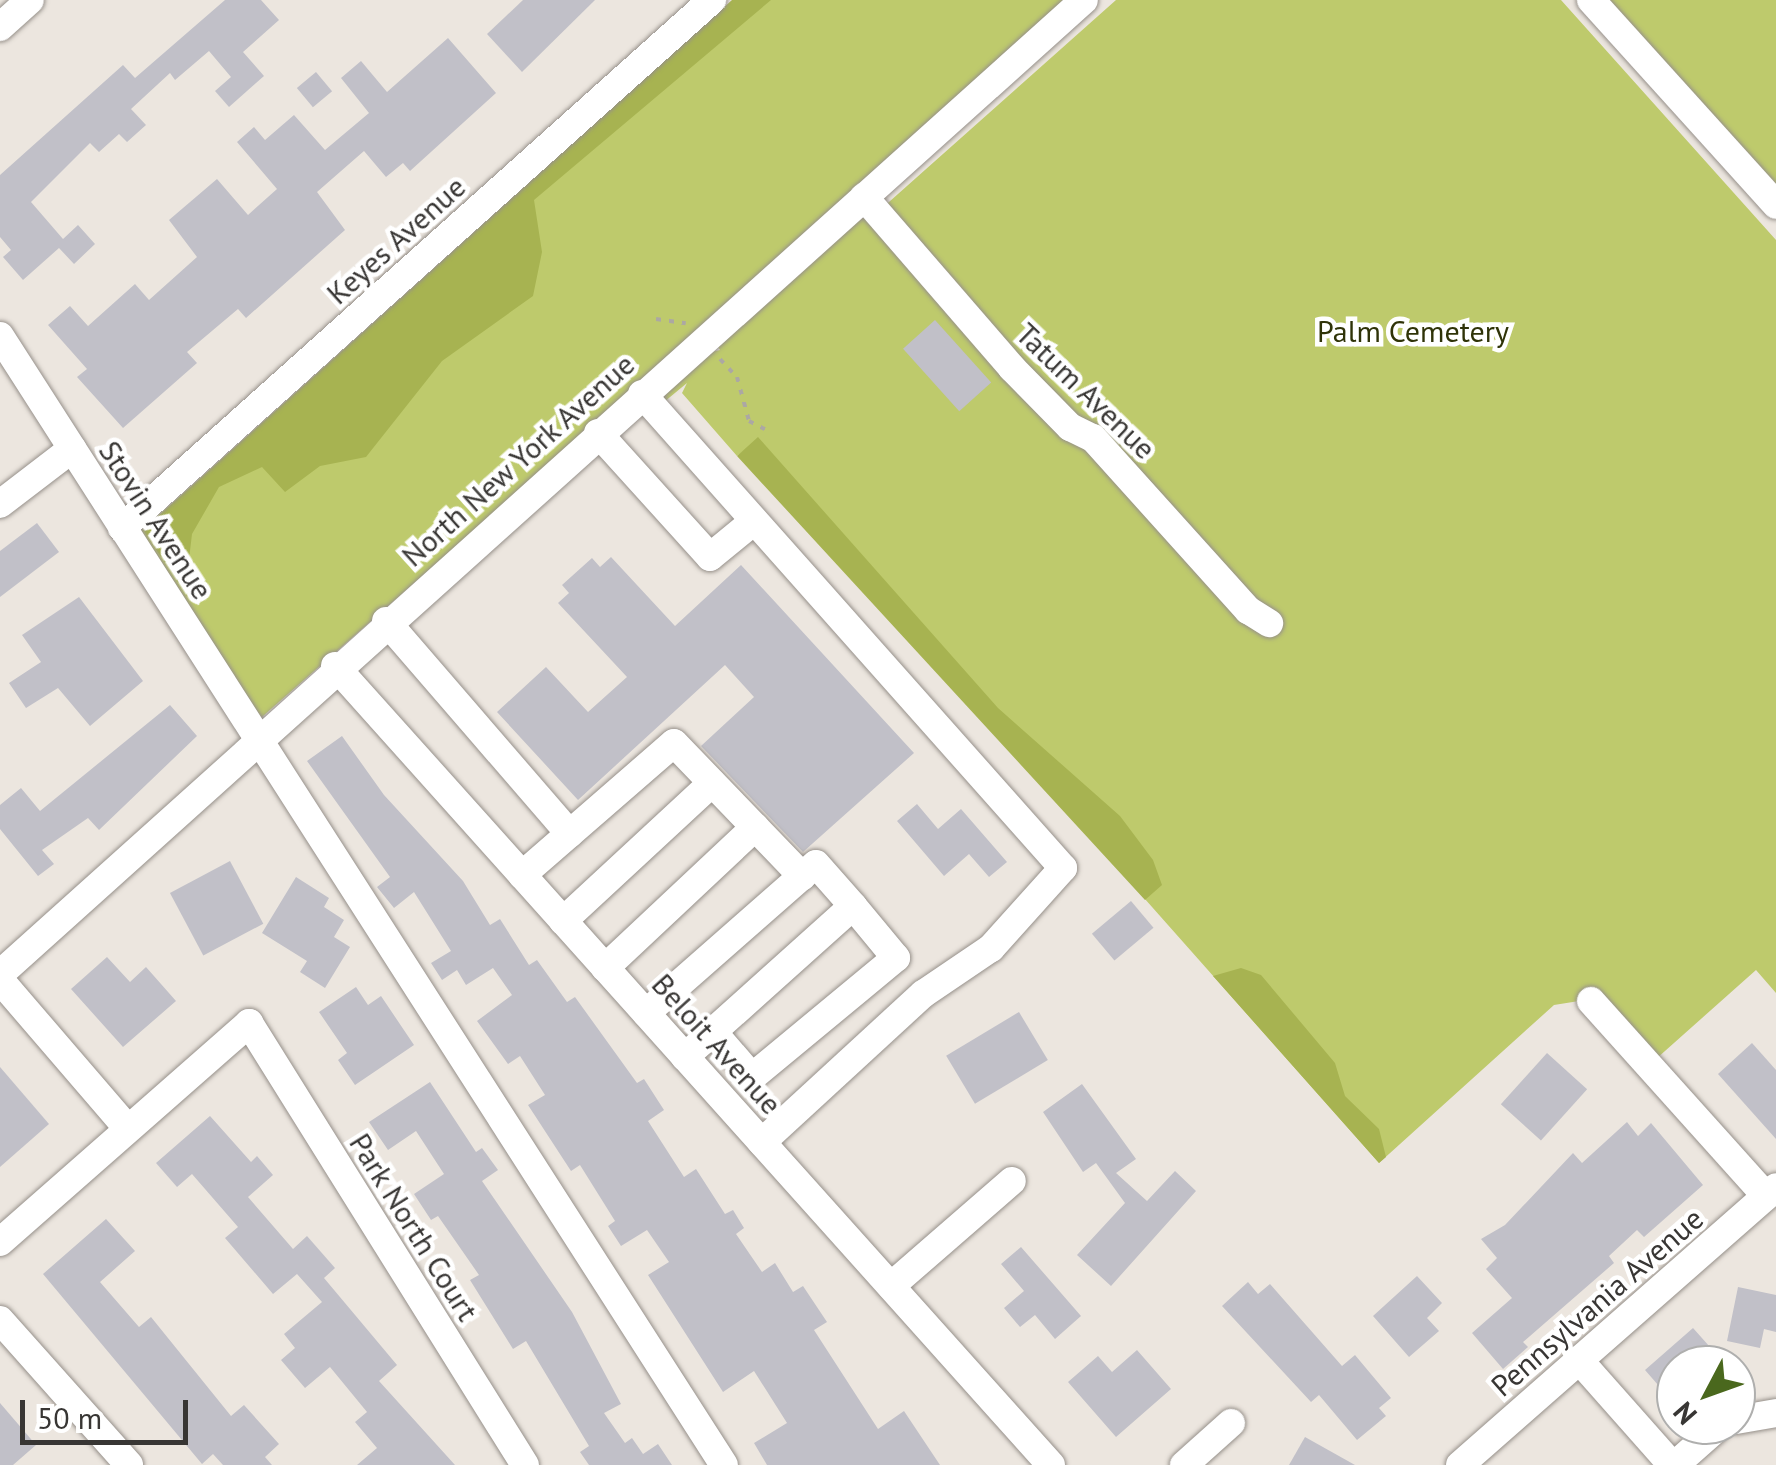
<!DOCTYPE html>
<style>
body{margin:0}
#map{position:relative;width:1776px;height:1465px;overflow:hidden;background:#ece6df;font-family:"PT Sans",sans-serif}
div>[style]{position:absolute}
.green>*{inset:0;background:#beca6c}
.forest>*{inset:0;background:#a7b351}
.building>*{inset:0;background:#c1c0c8;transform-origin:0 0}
.path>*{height:4px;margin-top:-2px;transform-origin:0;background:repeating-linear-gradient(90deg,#aca8a3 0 5px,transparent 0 13px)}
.roads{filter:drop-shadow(0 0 2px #96908a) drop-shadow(0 0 2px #96908a)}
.minor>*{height:28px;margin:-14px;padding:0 14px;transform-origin:14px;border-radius:14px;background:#fff}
span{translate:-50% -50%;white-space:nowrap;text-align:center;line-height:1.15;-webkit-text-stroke:9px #fff;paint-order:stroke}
.street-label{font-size:30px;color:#383634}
.park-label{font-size:30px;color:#2f3308}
.north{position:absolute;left:1656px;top:1345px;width:100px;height:100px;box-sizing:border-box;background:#fff;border:2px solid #afafae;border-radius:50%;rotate:229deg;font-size:28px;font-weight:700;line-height:40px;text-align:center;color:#383634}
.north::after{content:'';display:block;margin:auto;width:35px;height:45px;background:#4a681d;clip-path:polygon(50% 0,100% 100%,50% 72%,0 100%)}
.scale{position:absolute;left:20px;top:1400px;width:168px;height:45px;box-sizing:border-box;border:5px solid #383634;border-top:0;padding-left:12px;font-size:30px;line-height:35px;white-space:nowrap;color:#383634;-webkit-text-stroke:8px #fff;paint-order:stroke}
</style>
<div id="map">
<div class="green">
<div style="clip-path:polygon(736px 0,1077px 0,254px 724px,134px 537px)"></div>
<div style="clip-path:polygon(1116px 0,1561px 0,1776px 240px,1776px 993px,1756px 970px,1656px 1059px,1579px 1001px,1554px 1005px,1379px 1163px,746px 449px,737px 456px,682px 393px,687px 383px,664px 402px,661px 394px,707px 353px,720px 350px,716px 344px,862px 218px,871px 218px)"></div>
<div style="clip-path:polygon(1609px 0,1776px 0,1776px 186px)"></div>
</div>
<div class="forest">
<div style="clip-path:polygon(732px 0,771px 0,534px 200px,542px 252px,533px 296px,442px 361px,366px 457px,320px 466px,285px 492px,262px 467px,219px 487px,192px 534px,185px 593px,143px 530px)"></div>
<div style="clip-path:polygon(758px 437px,998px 708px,1120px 816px,1153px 860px,1162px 885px,1145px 900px,737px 456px)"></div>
<div style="clip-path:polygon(1241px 968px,1261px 975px,1335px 1063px,1345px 1096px,1379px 1129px,1386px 1157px,1379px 1163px,1213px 976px)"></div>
</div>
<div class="building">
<div style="clip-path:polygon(225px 0,261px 0,279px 20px,243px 52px,264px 76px,229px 107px,215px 91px,231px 77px,209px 51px,175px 80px,170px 73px,131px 109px,146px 125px,127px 142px,119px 134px,99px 152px,90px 143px,31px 202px,63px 239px,78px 225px,95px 244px,74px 264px,59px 248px,23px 280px,3px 257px,11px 250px,0 237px,0 175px,123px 65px,135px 78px)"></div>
<div style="clip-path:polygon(523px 0,595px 0,522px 72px,487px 34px)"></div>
<div style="clip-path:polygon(448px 38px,496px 93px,410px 171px,403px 163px,386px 177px,364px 151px,317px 192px,345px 230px,246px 318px,238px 309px,187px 352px,197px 363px,123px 428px,77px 377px,87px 369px,48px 325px,70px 306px,88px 326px,135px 284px,149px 300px,197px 257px,169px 220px,217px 179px,248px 215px,277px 189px,237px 142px,254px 127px,265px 140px,294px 115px,325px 150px,369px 113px,341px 78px,361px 61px,387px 92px)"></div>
<div style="left:316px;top:72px;width:25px;height:25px;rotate:50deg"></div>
<div style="left:935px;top:320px;width:84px;height:43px;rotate:48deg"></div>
<div style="clip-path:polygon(37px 523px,59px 552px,0 597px,0 551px)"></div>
<div style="clip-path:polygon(611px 557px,675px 626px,741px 565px,914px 753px,803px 852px,701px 746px,754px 697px,725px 665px,578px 800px,497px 712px,546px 667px,588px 712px,627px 677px,558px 603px,569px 593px,562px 585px,592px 558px,600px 567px)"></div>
<div style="clip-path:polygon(79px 597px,143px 681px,90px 726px,58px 688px,26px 708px,9px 683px,41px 662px,22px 635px)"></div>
<div style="clip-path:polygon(170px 705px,197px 736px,99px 830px,88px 818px,42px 850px,54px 864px,38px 876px,0 829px,0 805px,21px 788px,40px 811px)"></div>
<div style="clip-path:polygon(342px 736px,384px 795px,463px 881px,490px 925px,500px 919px,529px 965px,537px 960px,567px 1002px,575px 997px,637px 1083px,644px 1079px,664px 1110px,648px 1121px,684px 1177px,696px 1169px,725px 1214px,733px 1210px,744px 1228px,736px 1234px,762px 1272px,775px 1263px,793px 1292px,803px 1286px,827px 1322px,814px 1330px,878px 1429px,904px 1411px,940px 1465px,767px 1465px,754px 1443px,787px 1423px,754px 1371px,723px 1392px,648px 1275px,669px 1262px,647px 1230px,621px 1246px,608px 1226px,615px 1221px,580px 1165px,571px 1171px,528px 1105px,545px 1095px,520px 1056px,508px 1064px,477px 1021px,512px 995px,493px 968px,466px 985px,457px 970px,442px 980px,431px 963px,451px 951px,414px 892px,394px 908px,377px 887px,390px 877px,307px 761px)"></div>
<div style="clip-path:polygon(917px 804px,938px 829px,961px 809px,1007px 862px,989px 877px,969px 854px,944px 876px,897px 821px)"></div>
<div style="left:230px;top:861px;width:71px;height:68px;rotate:62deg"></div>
<div style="clip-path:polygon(296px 877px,329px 898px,324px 907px,344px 920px,334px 937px,350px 947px,325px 988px,300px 972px,307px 961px,262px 933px)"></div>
<div style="left:1131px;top:901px;width:35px;height:51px;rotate:50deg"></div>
<div style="clip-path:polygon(107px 957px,130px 982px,146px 967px,176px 1001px,123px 1047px,71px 989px)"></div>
<div style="clip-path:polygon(356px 987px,368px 1005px,381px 996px,414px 1045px,355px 1085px,338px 1060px,347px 1053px,319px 1012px)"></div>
<div style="left:1019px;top:1012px;width:56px;height:85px;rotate:59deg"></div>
<div style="clip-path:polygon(1752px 1043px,1776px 1070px,1776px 1139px,1718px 1074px)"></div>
<div style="left:1547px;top:1053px;width:54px;height:69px;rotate:42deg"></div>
<div style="clip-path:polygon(0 1067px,49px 1124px,0 1167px)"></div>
<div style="clip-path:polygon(430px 1082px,476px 1152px,482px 1148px,498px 1170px,482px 1181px,572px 1312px,621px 1404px,604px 1413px,625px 1443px,632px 1438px,643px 1454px,658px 1444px,672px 1465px,589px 1465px,580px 1452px,589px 1446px,526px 1341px,513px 1349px,470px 1280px,479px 1275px,438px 1216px,431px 1220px,414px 1194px,444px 1174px,416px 1131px,388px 1150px,369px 1122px)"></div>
<div style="clip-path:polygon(1082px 1084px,1136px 1159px,1116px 1173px,1147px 1201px,1175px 1171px,1196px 1191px,1111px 1286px,1077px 1255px,1125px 1203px,1096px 1163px,1083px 1172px,1043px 1112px)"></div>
<div style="clip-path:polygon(210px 1116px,251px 1162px,257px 1156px,273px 1175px,248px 1197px,293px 1249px,307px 1236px,335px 1268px,324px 1278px,397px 1365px,379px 1381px,455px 1465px,357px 1465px,377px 1448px,355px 1422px,367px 1412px,330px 1367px,305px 1388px,281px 1360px,295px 1348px,284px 1334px,322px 1302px,297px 1274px,273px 1294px,225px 1238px,238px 1227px,192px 1174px,177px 1187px,156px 1163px)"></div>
<div style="clip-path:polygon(1627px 1122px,1638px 1136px,1651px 1123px,1703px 1185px,1644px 1237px,1637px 1230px,1609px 1256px,1614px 1263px,1523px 1342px,1528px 1347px,1503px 1369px,1472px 1333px,1512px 1298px,1486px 1269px,1497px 1258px,1481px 1239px,1505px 1225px,1573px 1153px,1582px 1163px)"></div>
<div style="clip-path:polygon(106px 1219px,135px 1251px,100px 1282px,139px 1327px,151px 1317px,231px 1416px,244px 1405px,279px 1444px,265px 1457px,272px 1465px,223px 1465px,213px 1454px,202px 1464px,43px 1274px)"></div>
<div style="clip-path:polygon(1021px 1247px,1081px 1316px,1055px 1339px,1035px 1315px,1020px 1327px,1004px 1308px,1024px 1291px,1001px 1264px)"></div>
<div style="clip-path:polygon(1417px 1276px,1442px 1303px,1427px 1318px,1439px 1331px,1409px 1357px,1373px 1316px)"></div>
<div style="clip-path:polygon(1248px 1282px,1258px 1294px,1270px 1284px,1342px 1366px,1355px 1355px,1391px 1398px,1379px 1408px,1386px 1416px,1357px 1440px,1319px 1395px,1311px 1402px,1222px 1306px)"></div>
<div style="clip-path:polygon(1738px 1287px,1776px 1295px,1776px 1332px,1764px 1329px,1760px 1348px,1727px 1341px)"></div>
<div style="clip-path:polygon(1693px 1328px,1726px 1365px,1676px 1365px,1676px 1383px,1665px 1393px,1645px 1370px)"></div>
<div style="clip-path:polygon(1137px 1350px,1171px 1389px,1116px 1437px,1068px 1382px,1098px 1356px,1112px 1372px)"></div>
<div style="clip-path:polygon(0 1403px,36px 1445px,13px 1465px,0 1465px)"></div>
<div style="clip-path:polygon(1305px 1437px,1355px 1465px,1289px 1465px)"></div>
</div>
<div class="path">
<div style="left:656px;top:319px;width:30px;rotate:8deg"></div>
<div style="left:720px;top:359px;width:25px;rotate:47deg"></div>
<div style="left:737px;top:377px;width:46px;rotate:74.7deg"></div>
<div style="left:749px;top:421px;width:18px;rotate:27deg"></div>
</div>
<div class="roads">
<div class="minor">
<div style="left:1591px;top:0;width:276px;rotate:47.9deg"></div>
<div style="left:0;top:27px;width:40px;rotate:-42deg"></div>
<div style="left:864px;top:197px;width:226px;rotate:49.1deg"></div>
<div style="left:1012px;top:368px;width:83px;rotate:45.5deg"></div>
<div style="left:1070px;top:427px;width:25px;rotate:26deg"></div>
<div style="left:1093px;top:438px;width:232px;rotate:48deg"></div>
<div style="left:1248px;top:610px;width:25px;rotate:32deg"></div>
<div style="left:0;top:336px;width:1341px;rotate:57.33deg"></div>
<div style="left:642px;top:394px;width:634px;rotate:48.39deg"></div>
<div style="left:1063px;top:868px;width:108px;rotate:132deg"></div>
<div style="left:991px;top:948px;width:82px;rotate:145.9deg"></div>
<div style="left:923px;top:994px;width:219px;rotate:137.4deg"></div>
<div style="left:598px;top:433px;width:167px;rotate:47.9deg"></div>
<div style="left:710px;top:557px;width:57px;rotate:-39.3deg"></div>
<div style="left:0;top:504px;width:91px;rotate:-37.4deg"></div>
<div style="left:122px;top:528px;width:792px;rotate:-41.83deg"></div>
<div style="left:386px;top:621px;width:281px;rotate:49.2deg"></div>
<div style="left:335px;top:666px;width:1073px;rotate:48.14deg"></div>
<div style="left:522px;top:875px;width:201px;rotate:-41deg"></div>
<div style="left:674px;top:743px;width:185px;rotate:46.1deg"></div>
<div style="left:802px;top:876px;width:18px;rotate:-41deg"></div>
<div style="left:816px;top:864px;width:56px;rotate:48.6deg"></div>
<div style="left:853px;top:906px;width:226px;rotate:138.1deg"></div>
<div style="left:563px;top:921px;width:203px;rotate:-42.8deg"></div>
<div style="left:605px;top:968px;width:206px;rotate:-43.2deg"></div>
<div style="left:0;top:974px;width:1457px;rotate:-41.94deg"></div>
<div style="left:0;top:980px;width:196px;rotate:49.3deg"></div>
<div style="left:1591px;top:1001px;width:262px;rotate:48.1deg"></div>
<div style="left:646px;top:1013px;width:208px;rotate:-41.3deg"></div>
<div style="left:713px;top:1032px;width:60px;rotate:49.1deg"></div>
<div style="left:752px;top:1077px;width:187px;rotate:-39.6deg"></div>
<div style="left:896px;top:958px;width:67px;rotate:-129.6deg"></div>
<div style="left:0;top:1242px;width:332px;rotate:-41.3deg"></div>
<div style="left:249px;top:1023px;width:521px;rotate:58.02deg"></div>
<div style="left:891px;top:1286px;width:160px;rotate:-41deg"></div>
<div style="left:0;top:1320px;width:194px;rotate:48.3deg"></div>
<div style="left:1579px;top:1360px;width:140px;rotate:48.5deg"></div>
<div style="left:1736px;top:1420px;width:41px;rotate:-9.9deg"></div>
<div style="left:1184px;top:1465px;width:63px;rotate:-41.8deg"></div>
<div style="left:1460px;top:1465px;width:421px;rotate:-41.3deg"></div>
<div style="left:1675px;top:1465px;width:60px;rotate:-41.6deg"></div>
</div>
</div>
<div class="street-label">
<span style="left:396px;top:240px;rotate:-42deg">Keyes Avenue</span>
<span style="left:1086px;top:391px;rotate:44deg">Tatum Avenue</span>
<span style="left:518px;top:460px;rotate:-42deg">North New York Avenue</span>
<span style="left:156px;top:520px;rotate:57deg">Stovin Avenue</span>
<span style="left:717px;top:1044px;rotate:48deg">Beloit Avenue</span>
<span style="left:414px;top:1227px;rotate:58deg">Park North Court</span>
<span style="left:1597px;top:1302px;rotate:-41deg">Pennsylvania Avenue</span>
</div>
<div class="park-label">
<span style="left:1413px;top:331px">Palm Cemetery</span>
</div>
<div class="north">N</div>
<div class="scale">50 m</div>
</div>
